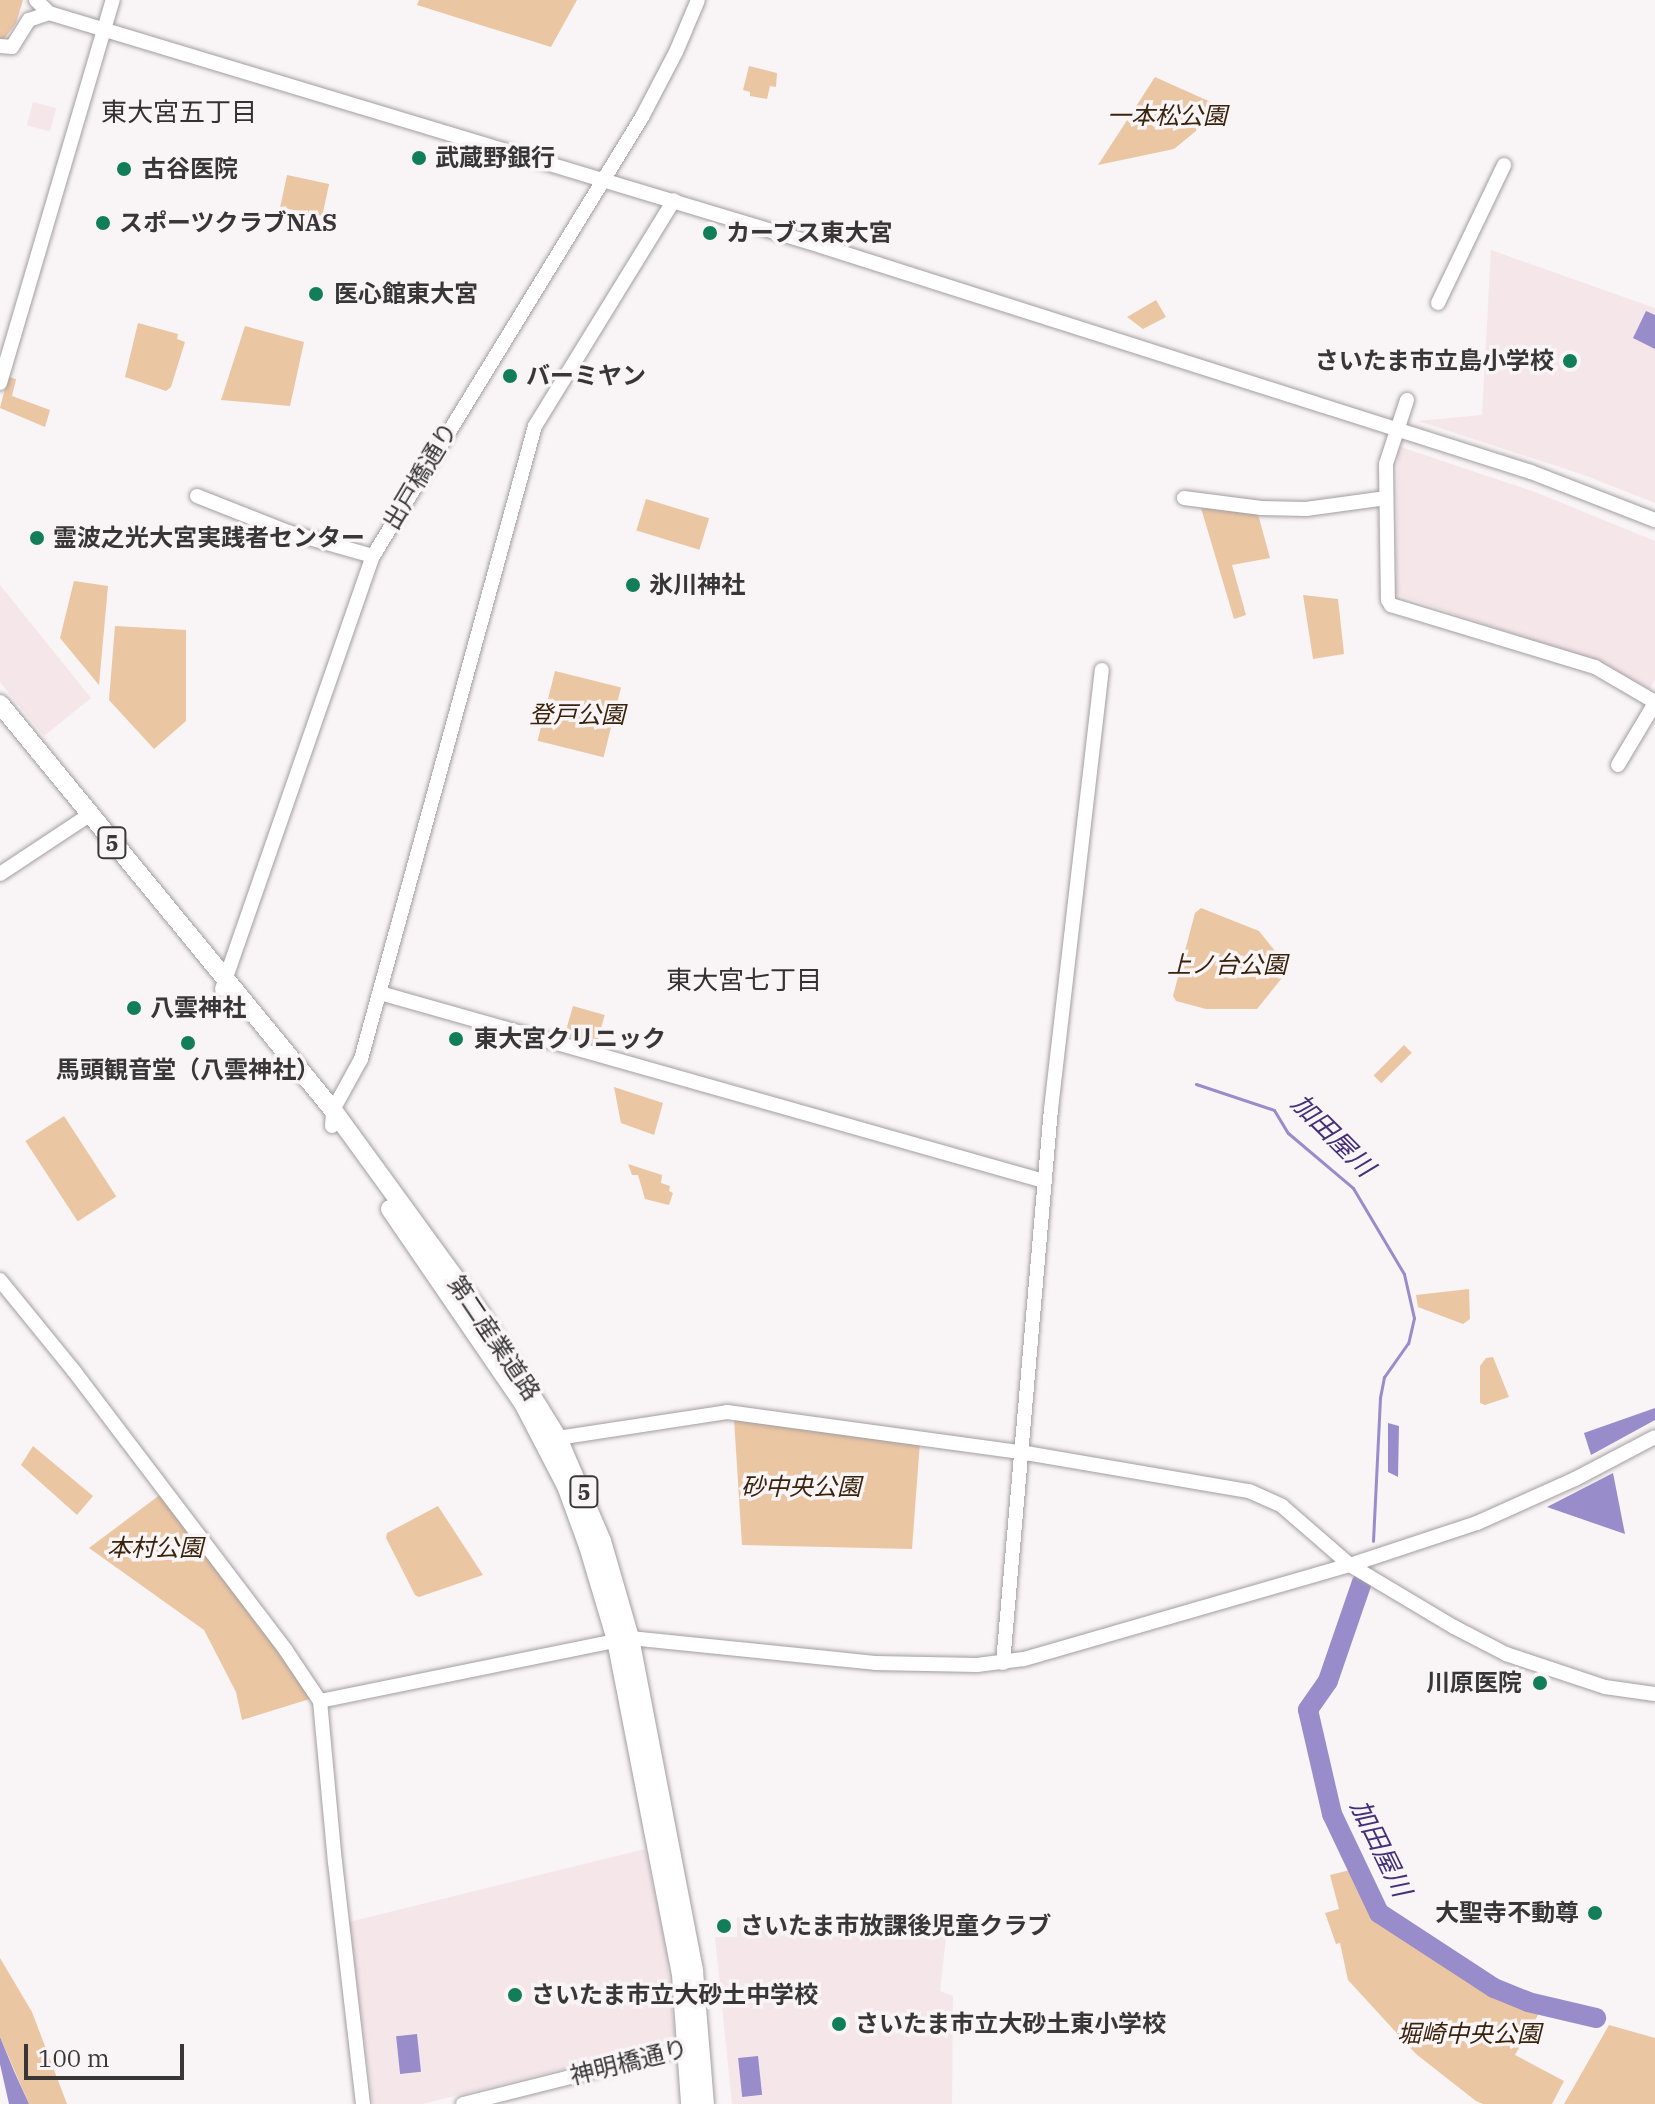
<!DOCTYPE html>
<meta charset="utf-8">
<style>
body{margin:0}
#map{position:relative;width:1655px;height:2104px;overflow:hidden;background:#f9f4f5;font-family:"IBM Plex Serif","Noto Sans JP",serif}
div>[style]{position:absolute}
.built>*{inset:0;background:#f5e6ea;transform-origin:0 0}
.green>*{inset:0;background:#ebc6a3;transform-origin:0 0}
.water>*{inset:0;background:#988cca;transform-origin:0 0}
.stream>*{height:3px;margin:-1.5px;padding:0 1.5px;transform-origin:1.5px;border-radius:1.5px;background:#988cca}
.river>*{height:20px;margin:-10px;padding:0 10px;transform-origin:10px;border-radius:10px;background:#988cca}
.roads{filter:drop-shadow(0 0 2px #a39ea0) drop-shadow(0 0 2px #a39ea0)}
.tertiary>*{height:14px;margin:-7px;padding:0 7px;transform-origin:7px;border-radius:7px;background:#fff}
.primary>*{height:18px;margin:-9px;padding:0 9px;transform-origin:9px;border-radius:9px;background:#fff}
.dots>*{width:22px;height:22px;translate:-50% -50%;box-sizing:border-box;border:4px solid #f9f4f5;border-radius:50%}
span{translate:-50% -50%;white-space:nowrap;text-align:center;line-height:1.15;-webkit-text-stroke:7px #f9f4f5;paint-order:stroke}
.shield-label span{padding:2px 6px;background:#f9f4f5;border:2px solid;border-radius:6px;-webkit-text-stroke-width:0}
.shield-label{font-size:22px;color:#383637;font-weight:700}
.park-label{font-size:24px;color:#3a230d;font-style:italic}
.poi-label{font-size:24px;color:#383637;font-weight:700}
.left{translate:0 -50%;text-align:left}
.right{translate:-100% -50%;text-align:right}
.street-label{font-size:24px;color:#383637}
.neighbourhood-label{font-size:26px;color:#353132}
.water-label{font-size:26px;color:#442f79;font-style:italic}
.scale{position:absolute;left:24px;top:2044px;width:160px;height:36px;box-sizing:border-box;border:4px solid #383637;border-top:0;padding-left:10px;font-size:24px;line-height:28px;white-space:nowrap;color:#383637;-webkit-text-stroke:6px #f9f4f5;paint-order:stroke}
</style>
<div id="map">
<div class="built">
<div style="left:33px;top:102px;width:24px;height:24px;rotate:15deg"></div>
<div style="clip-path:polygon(1491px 250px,1655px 308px,1655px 503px,1584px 475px,1418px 421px,1482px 415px)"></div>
<div style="clip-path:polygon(1398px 446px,1535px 492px,1655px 541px,1655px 679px,1650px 689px,1607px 666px,1396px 594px)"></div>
<div style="clip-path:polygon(0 585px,91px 698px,44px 736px,0 682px)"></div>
<div style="clip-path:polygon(645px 1849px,666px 1949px,675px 2041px,422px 2104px,373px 2104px,349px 1922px)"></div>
<div style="clip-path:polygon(737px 1917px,946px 1937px,940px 1991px,953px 1996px,952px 2104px,732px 2104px,715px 1937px,737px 1937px)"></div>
</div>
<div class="green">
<div style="clip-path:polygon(0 0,23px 0,16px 23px,4px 39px,0 39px)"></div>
<div style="clip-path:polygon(419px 0,577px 0,551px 47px,417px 5px)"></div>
<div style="clip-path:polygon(749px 66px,777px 73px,776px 87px,770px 86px,767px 99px,750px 96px,750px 92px,743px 90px)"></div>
<div style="clip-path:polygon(1155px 77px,1224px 108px,1174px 149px,1098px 165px)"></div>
<div style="left:287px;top:175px;width:43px;height:33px;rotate:12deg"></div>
<div style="clip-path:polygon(1156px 300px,1166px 317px,1143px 329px,1127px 317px)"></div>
<div style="clip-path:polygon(138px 323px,178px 334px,177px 339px,185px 342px,171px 387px,166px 391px,125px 377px)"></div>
<div style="clip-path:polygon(245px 326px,304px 342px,290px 406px,221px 400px)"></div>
<div style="clip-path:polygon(8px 377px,16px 379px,12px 396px,50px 410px,45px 427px,0 408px)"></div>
<div style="left:646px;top:499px;width:66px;height:33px;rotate:17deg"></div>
<div style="clip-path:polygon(1201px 508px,1258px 514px,1270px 558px,1232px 565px,1246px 615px,1234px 619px)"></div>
<div style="clip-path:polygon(74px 581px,108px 586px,99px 685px,60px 638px)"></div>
<div style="clip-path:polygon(1303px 595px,1338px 599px,1344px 654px,1313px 659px)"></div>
<div style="clip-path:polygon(115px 626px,186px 630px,186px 721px,154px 749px,109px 700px)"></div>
<div style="left:555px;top:671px;width:68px;height:72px;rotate:14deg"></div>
<div style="clip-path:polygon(1201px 908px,1259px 931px,1287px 966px,1286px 973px,1257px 1009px,1206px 1009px,1176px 1001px,1173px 996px,1195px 913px)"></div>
<div style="left:573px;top:1006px;width:33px;height:30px;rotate:16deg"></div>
<div style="left:1404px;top:1045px;width:11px;height:43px;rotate:45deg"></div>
<div style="clip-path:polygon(614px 1087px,663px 1103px,654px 1135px,621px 1123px)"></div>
<div style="left:64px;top:1116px;width:96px;height:46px;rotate:57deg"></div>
<div style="clip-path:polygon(628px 1164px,662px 1175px,661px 1183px,670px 1186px,669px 1191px,673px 1193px,669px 1205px,645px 1199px,638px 1175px,632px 1175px)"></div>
<div style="clip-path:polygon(1469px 1289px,1470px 1319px,1463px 1324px,1418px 1307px,1416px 1295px)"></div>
<div style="clip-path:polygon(1493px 1357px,1509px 1397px,1485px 1405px,1480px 1403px,1480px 1366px,1486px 1358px)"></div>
<div style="clip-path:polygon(734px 1419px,920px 1441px,912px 1549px,742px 1545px)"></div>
<div style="clip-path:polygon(33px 1446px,93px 1496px,77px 1515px,21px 1465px)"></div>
<div style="clip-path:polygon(161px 1494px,313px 1698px,242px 1720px,236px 1692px,204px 1630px,89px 1548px)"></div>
<div style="clip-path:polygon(438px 1506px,483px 1575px,419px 1597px,415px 1595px,386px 1538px,387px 1533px)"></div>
<div style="clip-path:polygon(1354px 1869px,1381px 1920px,1495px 1992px,1542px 2008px,1515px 2055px,1564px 2081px,1552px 2104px,1483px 2104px,1476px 2101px,1416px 2054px,1348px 1980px,1340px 1943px,1336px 1944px,1325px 1913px,1339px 1909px,1330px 1875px)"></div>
<div style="clip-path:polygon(0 1958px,32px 2012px,67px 2104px,29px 2104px,0 2037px)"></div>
<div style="clip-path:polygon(1609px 2025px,1655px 2038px,1655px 2104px,1564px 2104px)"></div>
</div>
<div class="water">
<div style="clip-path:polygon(1646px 311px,1655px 315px,1655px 349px,1633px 338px)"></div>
<div style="clip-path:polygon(1655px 1408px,1655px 1420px,1591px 1455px,1584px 1433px)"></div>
<div style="clip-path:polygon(1388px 1423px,1399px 1426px,1398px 1477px,1388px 1472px)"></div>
<div style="clip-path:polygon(1613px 1473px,1625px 1534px,1547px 1507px)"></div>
<div style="left:417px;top:2034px;width:38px;height:21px;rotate:84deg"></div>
<div style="clip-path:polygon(0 2037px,14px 2071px,29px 2104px,9px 2104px,0 2064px)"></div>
<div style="left:758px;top:2056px;width:39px;height:20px;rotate:84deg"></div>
</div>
<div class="stream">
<div style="left:1196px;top:1084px;width:82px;rotate:18.4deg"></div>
<div style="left:1274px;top:1110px;width:27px;rotate:59deg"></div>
<div style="left:1288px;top:1133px;width:85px;rotate:40.2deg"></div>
<div style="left:1353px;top:1188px;width:100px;rotate:59.3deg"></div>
<div style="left:1404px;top:1274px;width:45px;rotate:77.2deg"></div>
<div style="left:1414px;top:1318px;width:26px;rotate:103deg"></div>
<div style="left:1408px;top:1343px;width:42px;rotate:125.2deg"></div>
<div style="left:1384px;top:1377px;width:21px;rotate:101deg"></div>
<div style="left:1380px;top:1398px;width:143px;rotate:92.8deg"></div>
</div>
<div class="river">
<div style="left:1362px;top:1582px;width:105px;rotate:109deg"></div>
<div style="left:1328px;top:1681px;width:35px;rotate:125deg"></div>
<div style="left:1308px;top:1710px;width:107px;rotate:77deg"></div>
<div style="left:1332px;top:1814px;width:110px;rotate:64.6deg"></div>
<div style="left:1379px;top:1913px;width:137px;rotate:33.1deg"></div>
<div style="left:1494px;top:1988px;width:37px;rotate:22deg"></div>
<div style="left:1528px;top:2002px;width:70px;rotate:13.2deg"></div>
</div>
<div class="roads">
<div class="tertiary">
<div style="left:36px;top:0;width:18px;rotate:45deg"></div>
<div style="left:49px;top:13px;width:806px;rotate:16.79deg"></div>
<div style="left:821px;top:246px;width:745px;rotate:17.66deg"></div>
<div style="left:1531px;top:472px;width:133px;rotate:21.2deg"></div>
<div style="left:0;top:46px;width:12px;rotate:5deg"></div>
<div style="left:12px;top:47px;width:32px;rotate:-58deg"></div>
<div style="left:29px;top:20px;width:21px;rotate:-19deg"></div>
<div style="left:1438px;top:303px;width:153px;rotate:-64.4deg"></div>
<div style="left:0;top:383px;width:399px;rotate:-73.6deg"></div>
<div style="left:1407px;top:400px;width:67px;rotate:108.2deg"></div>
<div style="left:1386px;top:464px;width:136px;rotate:89.2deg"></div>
<div style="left:1388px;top:600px;width:6px;rotate:59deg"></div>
<div style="left:1391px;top:605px;width:213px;rotate:16.9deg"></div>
<div style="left:1595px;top:667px;width:69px;rotate:30.3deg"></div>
<div style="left:197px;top:496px;width:98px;rotate:21.6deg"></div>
<div style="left:288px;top:532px;width:88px;rotate:15.8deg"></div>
<div style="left:1184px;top:498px;width:78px;rotate:7.4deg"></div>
<div style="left:1261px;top:508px;width:45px;rotate:1.3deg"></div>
<div style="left:1306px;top:509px;width:81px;rotate:-7.8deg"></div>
<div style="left:1618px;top:765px;width:72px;rotate:-59.2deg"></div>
<div style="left:0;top:874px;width:107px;rotate:-33.5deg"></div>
<div style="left:222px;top:989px;width:459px;rotate:-70.8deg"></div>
<div style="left:373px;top:556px;width:515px;rotate:-58.5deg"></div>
<div style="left:642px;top:117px;width:73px;rotate:-62.4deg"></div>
<div style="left:676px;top:52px;width:56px;rotate:-67.1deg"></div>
<div style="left:380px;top:993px;width:690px;rotate:15.81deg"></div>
<div style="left:332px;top:1126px;width:16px;rotate:-86deg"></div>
<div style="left:333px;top:1110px;width:58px;rotate:-61.2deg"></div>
<div style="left:361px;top:1059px;width:656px;rotate:-74.63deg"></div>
<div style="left:535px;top:426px;width:265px;rotate:-58.4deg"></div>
<div style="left:0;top:1280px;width:117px;rotate:50.9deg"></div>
<div style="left:74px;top:1371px;width:349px;rotate:52.8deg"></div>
<div style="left:285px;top:1649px;width:63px;rotate:56.1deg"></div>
<div style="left:320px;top:1701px;width:162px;rotate:84.7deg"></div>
<div style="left:335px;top:1862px;width:244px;rotate:83.4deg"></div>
<div style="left:551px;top:1439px;width:178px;rotate:-8.7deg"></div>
<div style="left:727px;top:1412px;width:296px;rotate:7.8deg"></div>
<div style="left:1020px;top:1452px;width:232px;rotate:9.7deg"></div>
<div style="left:1249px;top:1491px;width:36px;rotate:24deg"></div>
<div style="left:1282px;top:1506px;width:90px;rotate:40.9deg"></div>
<div style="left:1350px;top:1565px;width:121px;rotate:30.8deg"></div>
<div style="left:1454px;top:1627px;width:59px;rotate:27.4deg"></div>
<div style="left:1506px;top:1654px;width:104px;rotate:18.4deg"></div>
<div style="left:1605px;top:1687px;width:50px;rotate:8deg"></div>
<div style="left:1003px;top:1663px;width:556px;rotate:-85.05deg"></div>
<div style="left:1051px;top:1109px;width:442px;rotate:-83.4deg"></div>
<div style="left:320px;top:1701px;width:316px;rotate:-11.5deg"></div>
<div style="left:630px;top:1638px;width:246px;rotate:5.8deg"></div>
<div style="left:875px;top:1663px;width:102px;rotate:1.1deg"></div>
<div style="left:977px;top:1665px;width:47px;rotate:-7.3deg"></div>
<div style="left:1024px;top:1659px;width:339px;rotate:-16.1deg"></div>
<div style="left:1350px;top:1565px;width:134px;rotate:-18.3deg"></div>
<div style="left:1477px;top:1523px;width:107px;rotate:-24.2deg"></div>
<div style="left:1575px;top:1479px;width:90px;rotate:-27.7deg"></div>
<div style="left:463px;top:2104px;width:238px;rotate:-14.1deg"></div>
</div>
<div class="primary">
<div style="left:0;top:704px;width:525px;rotate:50.64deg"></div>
<div style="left:333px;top:1110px;width:252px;rotate:54deg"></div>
<div style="left:481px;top:1314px;width:146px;rotate:58.2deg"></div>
<div style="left:558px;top:1438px;width:112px;rotate:66.9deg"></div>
<div style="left:602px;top:1541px;width:101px;rotate:73.9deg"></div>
<div style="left:630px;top:1638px;width:339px;rotate:79.1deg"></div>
<div style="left:694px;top:1971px;width:133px;rotate:85.3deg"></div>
<div style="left:390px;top:1209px;width:235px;rotate:55.6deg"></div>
<div style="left:523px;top:1403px;width:93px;rotate:62.6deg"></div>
<div style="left:566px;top:1486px;width:64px;rotate:69.9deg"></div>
<div style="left:588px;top:1546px;width:98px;rotate:73.4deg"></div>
<div style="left:616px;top:1640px;width:340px;rotate:79deg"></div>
<div style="left:681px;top:1974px;width:130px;rotate:86deg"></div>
</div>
</div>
<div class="dots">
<div style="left:419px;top:158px;background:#127e59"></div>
<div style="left:124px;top:169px;background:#127e59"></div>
<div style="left:103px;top:223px;background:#127e59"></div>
<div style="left:710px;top:233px;background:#127e59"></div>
<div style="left:316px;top:294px;background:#127e59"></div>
<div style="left:1570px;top:361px;background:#127e59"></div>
<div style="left:510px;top:376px;background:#127e59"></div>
<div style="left:37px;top:538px;background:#127e59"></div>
<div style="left:633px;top:585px;background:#127e59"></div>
<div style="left:134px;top:1008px;background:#127e59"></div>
<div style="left:456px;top:1039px;background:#127e59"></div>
<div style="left:188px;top:1043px;background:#127e59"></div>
<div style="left:1540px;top:1683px;background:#127e59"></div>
<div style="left:1595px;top:1913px;background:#127e59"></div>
<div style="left:724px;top:1926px;background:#127e59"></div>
<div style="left:515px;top:1995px;background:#127e59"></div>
<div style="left:839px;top:2024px;background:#127e59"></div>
</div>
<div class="shield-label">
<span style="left:112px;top:843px">5</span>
<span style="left:584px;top:1492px">5</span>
</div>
<div class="park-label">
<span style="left:1167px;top:116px">一本松公園</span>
<span style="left:577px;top:715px">登戸公園</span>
<span style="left:1227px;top:965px">上ノ台公園</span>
<span style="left:801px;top:1487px">砂中央公園</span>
<span style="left:155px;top:1548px">本村公園</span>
<span style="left:1469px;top:2034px">堀崎中央公園</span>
</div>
<div class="poi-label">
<span class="left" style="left:435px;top:158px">武蔵野銀行</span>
<span class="left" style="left:142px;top:169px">古谷医院</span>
<span class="left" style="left:119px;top:223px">スポーツクラブNAS</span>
<span class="left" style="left:726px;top:233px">カーブス東大宮</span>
<span class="left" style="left:334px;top:294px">医心館東大宮</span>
<span class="right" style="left:1554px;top:361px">さいたま市立島小学校</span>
<span class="left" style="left:526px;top:376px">バーミヤン</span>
<span class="left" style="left:53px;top:538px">霊波之光大宮実践者センター</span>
<span class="left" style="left:649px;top:585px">氷川神社</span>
<span class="left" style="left:150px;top:1008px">八雲神社</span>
<span class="left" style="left:474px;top:1039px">東大宮クリニック</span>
<span style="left:188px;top:1070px">馬頭観音堂（八雲神社）</span>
<span class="right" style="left:1522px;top:1683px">川原医院</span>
<span class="right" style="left:1579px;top:1913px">大聖寺不動尊</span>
<span class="left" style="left:740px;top:1926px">さいたま市放課後児童クラブ</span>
<span class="left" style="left:531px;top:1995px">さいたま市立大砂土中学校</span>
<span class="left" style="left:855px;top:2024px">さいたま市立大砂土東小学校</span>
</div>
<div class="street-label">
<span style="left:420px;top:476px;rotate:-59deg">出戸橋通り</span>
<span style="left:494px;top:1338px;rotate:56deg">第二産業道路</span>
<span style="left:629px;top:2062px;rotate:-14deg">神明橋通り</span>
</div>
<div class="neighbourhood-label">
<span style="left:179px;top:112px">東大宮五丁目</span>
<span style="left:744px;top:980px">東大宮七丁目</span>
</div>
<div class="water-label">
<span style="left:1333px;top:1135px;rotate:45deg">加田屋川</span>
<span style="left:1381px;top:1848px;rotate:64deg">加田屋川</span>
</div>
<div class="scale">100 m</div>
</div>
